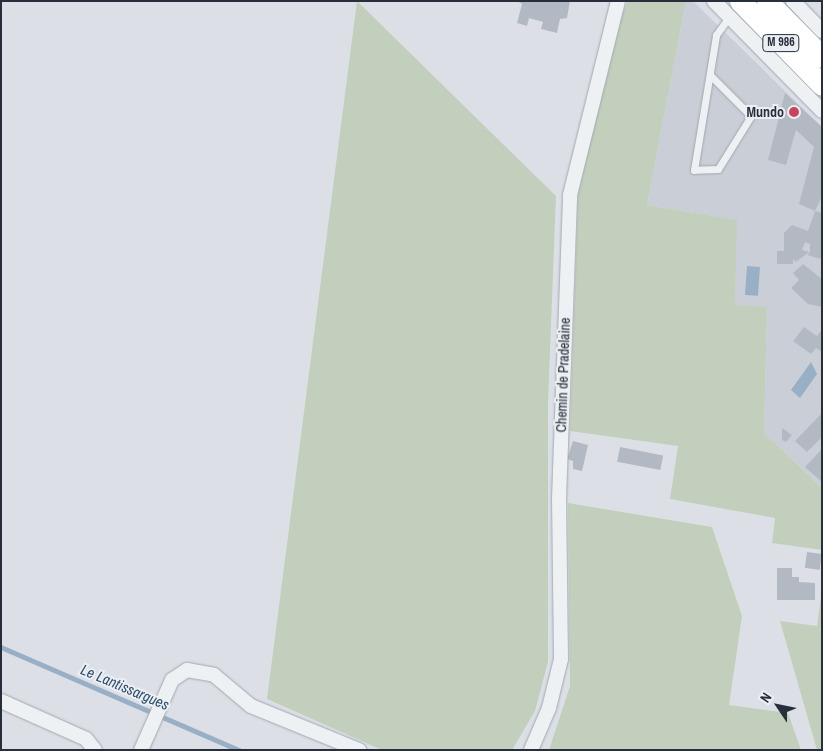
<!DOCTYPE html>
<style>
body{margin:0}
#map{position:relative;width:823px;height:751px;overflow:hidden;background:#dce0e6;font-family:"Archivo Narrow",sans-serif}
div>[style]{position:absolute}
.built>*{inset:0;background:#cacfd7}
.green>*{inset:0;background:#c2cfbd}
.water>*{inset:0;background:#98afc5;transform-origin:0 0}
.stream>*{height:4.5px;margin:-2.25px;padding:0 2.25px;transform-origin:2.25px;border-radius:2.25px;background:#98afc5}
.building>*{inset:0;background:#b3b9c2;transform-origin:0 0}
.roads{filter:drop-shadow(0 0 1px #a2a7af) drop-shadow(0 0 1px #a2a7af)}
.lane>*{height:7px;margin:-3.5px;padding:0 3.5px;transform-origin:3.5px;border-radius:3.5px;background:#eef1f4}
.street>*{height:14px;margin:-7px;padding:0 7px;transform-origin:7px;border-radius:7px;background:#eef1f4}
.primary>*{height:21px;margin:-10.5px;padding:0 10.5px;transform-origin:10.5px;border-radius:10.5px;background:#fff}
.dots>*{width:14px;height:14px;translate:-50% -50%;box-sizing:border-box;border:2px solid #ebeff3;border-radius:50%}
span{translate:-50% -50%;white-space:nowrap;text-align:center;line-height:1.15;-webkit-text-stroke:4px #ebeff3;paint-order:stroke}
.shield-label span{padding:1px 4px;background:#ebeff3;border:1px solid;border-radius:4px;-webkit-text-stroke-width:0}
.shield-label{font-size:12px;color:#262f3b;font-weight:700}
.poi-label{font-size:14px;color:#262f3b;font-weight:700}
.right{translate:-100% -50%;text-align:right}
.street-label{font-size:14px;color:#262f3b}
.water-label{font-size:15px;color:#324f6d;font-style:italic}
.frame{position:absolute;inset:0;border:2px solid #262f3b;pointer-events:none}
.north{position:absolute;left:753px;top:681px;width:50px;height:50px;-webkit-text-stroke:4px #ebeff3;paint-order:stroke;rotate:304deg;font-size:14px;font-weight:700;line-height:20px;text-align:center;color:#262f3b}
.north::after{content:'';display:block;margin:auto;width:18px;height:22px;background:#262f3b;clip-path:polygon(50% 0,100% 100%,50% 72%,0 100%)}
</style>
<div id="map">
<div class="built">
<div style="clip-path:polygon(686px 1px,693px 1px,822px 127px,822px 488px,764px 433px,767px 308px,735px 305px,736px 220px,647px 205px)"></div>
</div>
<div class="green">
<div style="clip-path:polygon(357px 1px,556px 196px,548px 403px,548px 662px,535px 711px,512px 750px,382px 750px,267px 699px)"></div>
<div style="clip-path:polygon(628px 1px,686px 1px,647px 205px,737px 220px,735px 305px,767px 307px,764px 433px,822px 488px,822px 550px,772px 543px,775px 518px,670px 499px,678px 446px,570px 431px,578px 196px,614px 32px)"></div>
<div style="clip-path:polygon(568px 503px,712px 527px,742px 616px,729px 705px,788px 713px,801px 750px,549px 750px,570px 686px)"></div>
<div style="clip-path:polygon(822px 590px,822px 750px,817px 750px,780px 621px,817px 626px)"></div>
</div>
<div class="water">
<div style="left:747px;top:266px;width:13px;height:29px;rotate:4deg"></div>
<div style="clip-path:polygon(811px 362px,817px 374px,800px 398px,791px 390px)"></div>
</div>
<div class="stream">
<div style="left:1px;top:647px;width:259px;rotate:23.4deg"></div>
</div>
<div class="building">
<div style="clip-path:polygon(517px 1px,570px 1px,567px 18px,560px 19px,557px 33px,541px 29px,543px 22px,529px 18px,527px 26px,517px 23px,522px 4px)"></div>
<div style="clip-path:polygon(785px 93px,822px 127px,822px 196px,815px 211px,799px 204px,814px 147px,796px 130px,786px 165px,768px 160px)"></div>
<div style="clip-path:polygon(815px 211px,822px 213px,821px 259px,807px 255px,810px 252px,810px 244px,805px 242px,802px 250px,809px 252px,796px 262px,793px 259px,793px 264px,777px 264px,777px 251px,784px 251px,784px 233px,792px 225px,808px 231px)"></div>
<div style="clip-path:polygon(803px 264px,822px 279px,822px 307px,808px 304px,791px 288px,799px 280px,793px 273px)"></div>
<div style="clip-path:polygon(804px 327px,817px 336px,822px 330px,822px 352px,816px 348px,811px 354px,793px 341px)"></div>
<div style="clip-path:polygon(822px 413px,822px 437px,807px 452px,795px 441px)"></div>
<div style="clip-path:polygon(782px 428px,792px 435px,786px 442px,782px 440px)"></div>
<div style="clip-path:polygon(573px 441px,588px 445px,582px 471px,573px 469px,573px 461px,567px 459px)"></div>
<div style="left:620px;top:447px;width:44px;height:15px;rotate:11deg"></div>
<div style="clip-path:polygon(822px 449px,822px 482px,805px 467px)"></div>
<div style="left:807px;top:552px;width:15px;height:16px;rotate:8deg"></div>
<div style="clip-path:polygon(777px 568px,792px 568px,792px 577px,799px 577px,799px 582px,815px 583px,815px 600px,777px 600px)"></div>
</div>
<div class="roads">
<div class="lane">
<div style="left:710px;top:75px;width:58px;rotate:45deg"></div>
<div style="left:751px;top:116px;width:62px;rotate:121.9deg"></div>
<div style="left:718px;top:169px;width:24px;rotate:178deg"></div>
<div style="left:694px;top:170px;width:137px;rotate:-80.7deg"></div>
<div style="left:716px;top:35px;width:22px;rotate:-54deg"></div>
</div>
<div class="street">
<div style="left:714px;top:1px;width:154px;rotate:45.5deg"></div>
<div style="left:793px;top:1px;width:42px;rotate:46deg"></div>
<div style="left:1px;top:701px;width:93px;rotate:24.1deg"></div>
<div style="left:86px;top:739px;width:14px;rotate:51deg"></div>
<div style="left:141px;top:750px;width:77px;rotate:-66.1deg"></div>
<div style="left:172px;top:680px;width:18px;rotate:-34deg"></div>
<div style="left:187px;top:670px;width:27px;rotate:10deg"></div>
<div style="left:214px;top:675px;width:48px;rotate:40deg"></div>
<div style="left:251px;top:706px;width:117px;rotate:22.2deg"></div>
<div style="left:531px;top:750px;width:46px;rotate:-66.8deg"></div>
<div style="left:549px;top:708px;width:50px;rotate:-76.2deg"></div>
<div style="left:561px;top:659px;width:160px;rotate:-90.7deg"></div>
<div style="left:559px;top:499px;width:304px;rotate:-87.9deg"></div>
<div style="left:570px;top:195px;width:200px;rotate:-76.1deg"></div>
</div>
<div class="primary">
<div style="left:740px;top:1px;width:117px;rotate:45.7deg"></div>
<div style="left:767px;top:1px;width:78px;rotate:45.5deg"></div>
</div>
</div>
<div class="dots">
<div style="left:794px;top:112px;background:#c8435c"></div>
</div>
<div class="shield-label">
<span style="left:781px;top:43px">M 986</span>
</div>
<div class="poi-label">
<span class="right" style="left:784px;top:112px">Mundo</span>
</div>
<div class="street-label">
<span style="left:563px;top:375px;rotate:-88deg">Chemin de Pradelaine</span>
</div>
<div class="water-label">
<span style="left:125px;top:687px;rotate:23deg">Le Lantissargues</span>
</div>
<div class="frame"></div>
<div class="north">N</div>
</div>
